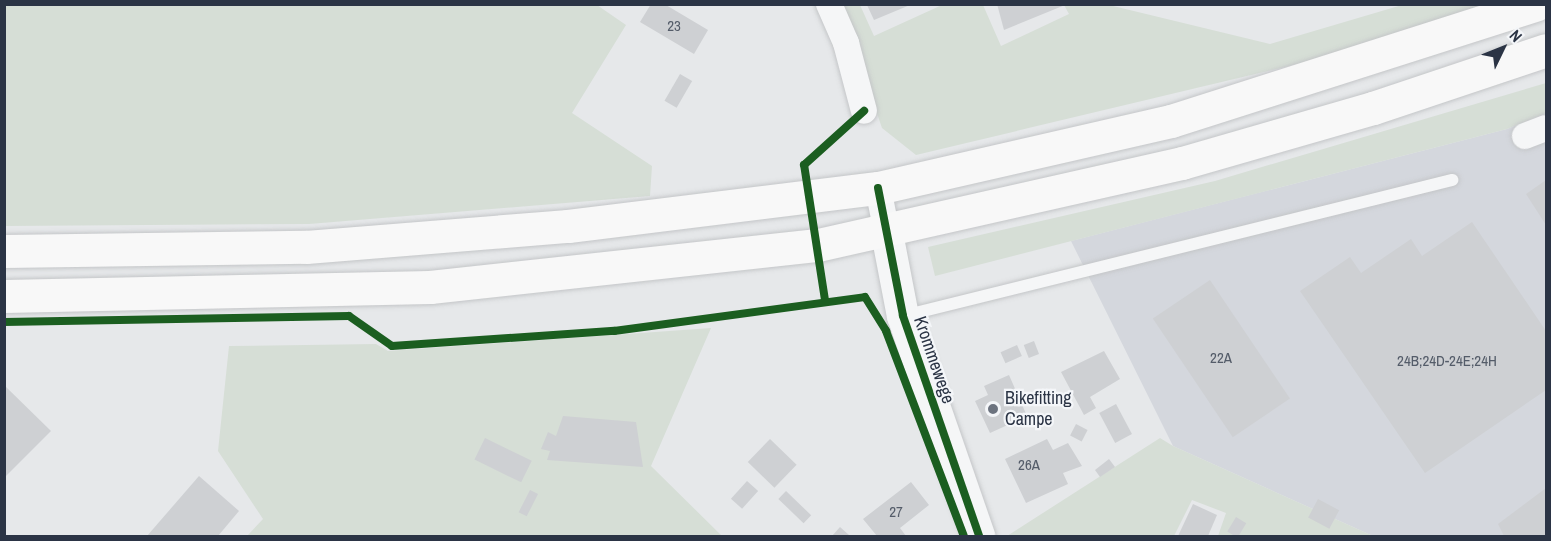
<!DOCTYPE html>
<style>
body{margin:0}
#map{position:relative;width:1551px;height:541px;overflow:hidden;background:#e6e8ea;font-family:"Archivo Narrow",sans-serif}
div>[style]{position:absolute}
.built>*{inset:0;background:#d4d7dd}
.green>*{inset:0;background:#d6ded6}
.building>*{inset:0;background:#ced0d3;transform-origin:0 0}
.roads{filter:drop-shadow(0 0 2px #c4c6c8) drop-shadow(0 0 2px #c4c6c8)}
.service>*{height:12px;margin:-6px;padding:0 6px;transform-origin:6px;border-radius:6px;background:#f5f6f7}
.minor>*{height:26px;margin:-13px;padding:0 13px;transform-origin:13px;border-radius:13px;background:#f5f6f7}
.tertiary>*{height:32px;margin:-16px;padding:0 16px;transform-origin:16px;border-radius:16px;background:#f5f6f7}
.trunk>*{height:33px;margin:-16.5px;padding:0 16.5px;transform-origin:16.5px;border-radius:16.5px;background:#f8f8f8}
.cycleway>*{height:8px;margin:-4px;padding:0 4px;transform-origin:4px;border-radius:4px;background:#1b5e20}
.dots>*{width:16px;height:16px;translate:-50% -50%;box-sizing:border-box;border:3px solid #f4f6f9;border-radius:50%}
span{translate:-50% -50%;white-space:nowrap;text-align:center;line-height:1.15;-webkit-text-stroke:4.5px #f4f6f9;paint-order:stroke}
.number-label{font-size:15px;color:#545c69}
.number-label span{-webkit-text-stroke-width:0}
.street-label{font-size:18px;color:#2b3445}
.poi-label{font-size:18px;color:#2b3445}
.left{translate:0 -50%;text-align:left}
.frame{position:absolute;inset:0;border:6px solid #2b3445;pointer-events:none}
.north{position:absolute;left:1473px;top:18px;width:60px;height:60px;-webkit-text-stroke:4px #f4f6f9;paint-order:stroke;rotate:47deg;font-size:16px;font-weight:700;line-height:24px;text-align:center;color:#2b3445}
.north::after{content:'';display:block;margin:auto;width:21px;height:27px;background:#2b3445;clip-path:polygon(50% 0,100% 100%,50% 72%,0 100%)}
</style>
<div id="map">
<div class="built">
<div style="clip-path:polygon(1546px 113px,1546px 536px,1373px 536px,1173px 446px,1071px 241px,1507px 129px)"></div>
</div>
<div class="green">
<div style="clip-path:polygon(4px 5px,597px 5px,626px 25px,572px 113px,652px 166px,650px 196px,309px 224px,5px 226px)"></div>
<div style="clip-path:polygon(840px 5px,860px 5px,874px 36px,942px 5px,983px 5px,1001px 46px,1069px 14px,1064px 5px,1109px 5px,1270px 44px,1402px 5px,1483px 5px,1322px 58px,916px 155px,882px 128px)"></div>
<div style="clip-path:polygon(1546px 83px,1546px 113px,1507px 129px,935px 276px,928px 247px,1215px 181px)"></div>
<div style="clip-path:polygon(711px 328px,651px 466px,722px 536px,247px 536px,263px 519px,218px 451px,229px 346px,376px 344px,388px 351px)"></div>
<div style="clip-path:polygon(1160px 438px,1173px 446px,1373px 536px,1218px 536px,1226px 513px,1192px 500px,1174px 536px,1007px 536px)"></div>
</div>
<div class="building">
<div style="clip-path:polygon(651px 4px,666px 5px,708px 30px,694px 54px,640px 22px)"></div>
<div style="clip-path:polygon(997px 4px,1065px 4px,1065px 5px,1004px 30px)"></div>
<div style="clip-path:polygon(867px 5px,910px 5px,874px 20px)"></div>
<div style="left:680px;top:74px;width:14px;height:31px;rotate:30deg"></div>
<div style="clip-path:polygon(1546px 180px,1546px 225px,1526px 194px)"></div>
<div style="clip-path:polygon(1472px 222px,1546px 331px,1546px 390px,1425px 473px,1300px 291px,1350px 257px,1361px 273px,1411px 239px,1422px 256px)"></div>
<div style="left:1210px;top:280px;width:143px;height:69px;rotate:56deg"></div>
<div style="left:1034px;top:341px;width:14px;height:11px;rotate:69deg"></div>
<div style="left:1017px;top:345px;width:12px;height:18px;rotate:66deg"></div>
<div style="clip-path:polygon(1104px 351px,1120px 379px,1090px 397px,1096px 408px,1084px 415px,1061px 372px)"></div>
<div style="clip-path:polygon(1009px 375px,1027px 416px,990px 433px,975px 401px,988px 395px,984px 386px)"></div>
<div style="clip-path:polygon(4px 385px,51px 431px,4px 478px)"></div>
<div style="left:1116px;top:404px;width:34px;height:19px;rotate:62deg"></div>
<div style="clip-path:polygon(563px 416px,636px 422px,643px 467px,547px 460px,550px 451px,541px 449px,548px 432px,556px 436px)"></div>
<div style="left:1076px;top:424px;width:13px;height:13px;rotate:27deg"></div>
<div style="left:485px;top:438px;width:52px;height:24px;rotate:26deg"></div>
<div style="left:770px;top:439px;width:37px;height:32px;rotate:44deg"></div>
<div style="clip-path:polygon(1047px 439px,1053px 450px,1068px 443px,1082px 466px,1063px 473px,1068px 484px,1026px 503px,1005px 459px)"></div>
<div style="clip-path:polygon(1109px 459px,1115px 467px,1100px 477px,1095px 470px)"></div>
<div style="clip-path:polygon(199px 476px,239px 511px,218px 536px,147px 536px)"></div>
<div style="left:747px;top:481px;width:15px;height:24px;rotate:42deg"></div>
<div style="clip-path:polygon(911px 482px,929px 505px,900px 528px,906px 536px,877px 536px,863px 519px)"></div>
<div style="clip-path:polygon(1546px 488px,1546px 536px,1504px 536px,1498px 524px)"></div>
<div style="left:530px;top:490px;width:9px;height:25px;rotate:27deg"></div>
<div style="left:786px;top:491px;width:35px;height:11px;rotate:44deg"></div>
<div style="left:1318px;top:499px;width:24px;height:21px;rotate:28deg"></div>
<div style="clip-path:polygon(1193px 504px,1217px 515px,1208px 536px,1178px 536px)"></div>
<div style="left:1236px;top:517px;width:12px;height:17px;rotate:31deg"></div>
<div style="clip-path:polygon(840px 527px,849px 535px,848px 536px,832px 536px)"></div>
</div>
<div class="roads">
<div class="service">
<div style="left:903px;top:316px;width:566px;rotate:-13.91deg"></div>
</div>
<div class="minor">
<div style="left:829px;top:4px;width:43px;rotate:66.4deg"></div>
<div style="left:846px;top:43px;width:70px;rotate:75.2deg"></div>
<div style="left:1525px;top:136px;width:22px;rotate:-21deg"></div>
<div style="left:878px;top:188px;width:41px;rotate:78.7deg"></div>
</div>
<div class="tertiary">
<div style="left:886px;top:228px;width:90px;rotate:79.1deg"></div>
<div style="left:903px;top:316px;width:233px;rotate:70.9deg"></div>
</div>
<div class="trunk">
<div style="left:4px;top:251px;width:302px;rotate:-0.8deg"></div>
<div style="left:306px;top:247px;width:263px;rotate:-4.6deg"></div>
<div style="left:568px;top:226px;width:312px;rotate:-7deg"></div>
<div style="left:878px;top:188px;width:301px;rotate:-12.9deg"></div>
<div style="left:1171px;top:121px;width:384px;rotate:-17.7deg"></div>
<div style="left:4px;top:296px;width:426px;rotate:-1.2deg"></div>
<div style="left:430px;top:287px;width:390px;rotate:-6.2deg"></div>
<div style="left:818px;top:245px;width:373px;rotate:-12.7deg"></div>
<div style="left:1182px;top:163px;width:199px;rotate:-16.1deg"></div>
<div style="left:1373px;top:108px;width:182px;rotate:-18.5deg"></div>
</div>
</div>
<div class="cycleway">
<div style="left:878px;top:188px;width:130px;rotate:78.9deg"></div>
<div style="left:903px;top:316px;width:233px;rotate:70.9deg"></div>
<div style="left:825px;top:300px;width:137px;rotate:-98.8deg"></div>
<div style="left:804px;top:165px;width:81px;rotate:-42deg"></div>
<div style="left:4px;top:322px;width:345px;rotate:-1deg"></div>
<div style="left:349px;top:316px;width:52px;rotate:34.9deg"></div>
<div style="left:392px;top:346px;width:223px;rotate:-3.9deg"></div>
<div style="left:614px;top:331px;width:253px;rotate:-7.7deg"></div>
<div style="left:865px;top:297px;width:40px;rotate:58deg"></div>
<div style="left:886px;top:331px;width:219px;rotate:69.2deg"></div>
</div>
<div class="dots">
<div style="left:993px;top:409px;background:#6c737f"></div>
</div>
<div class="number-label">
<span style="left:674px;top:26px">23</span>
<span style="left:1221px;top:358px">22A</span>
<span style="left:1447px;top:361px">24B;24D-24E;24H</span>
<span style="left:1029px;top:465px">26A</span>
<span style="left:896px;top:512px">27</span>
</div>
<div class="street-label">
<span style="left:934px;top:360px;rotate:71deg">Krommewege</span>
</div>
<div class="poi-label">
<span class="left" style="left:1005px;top:409px">Bikefitting<br>Campe</span>
</div>
<div class="frame"></div>
<div class="north">N</div>
</div>
